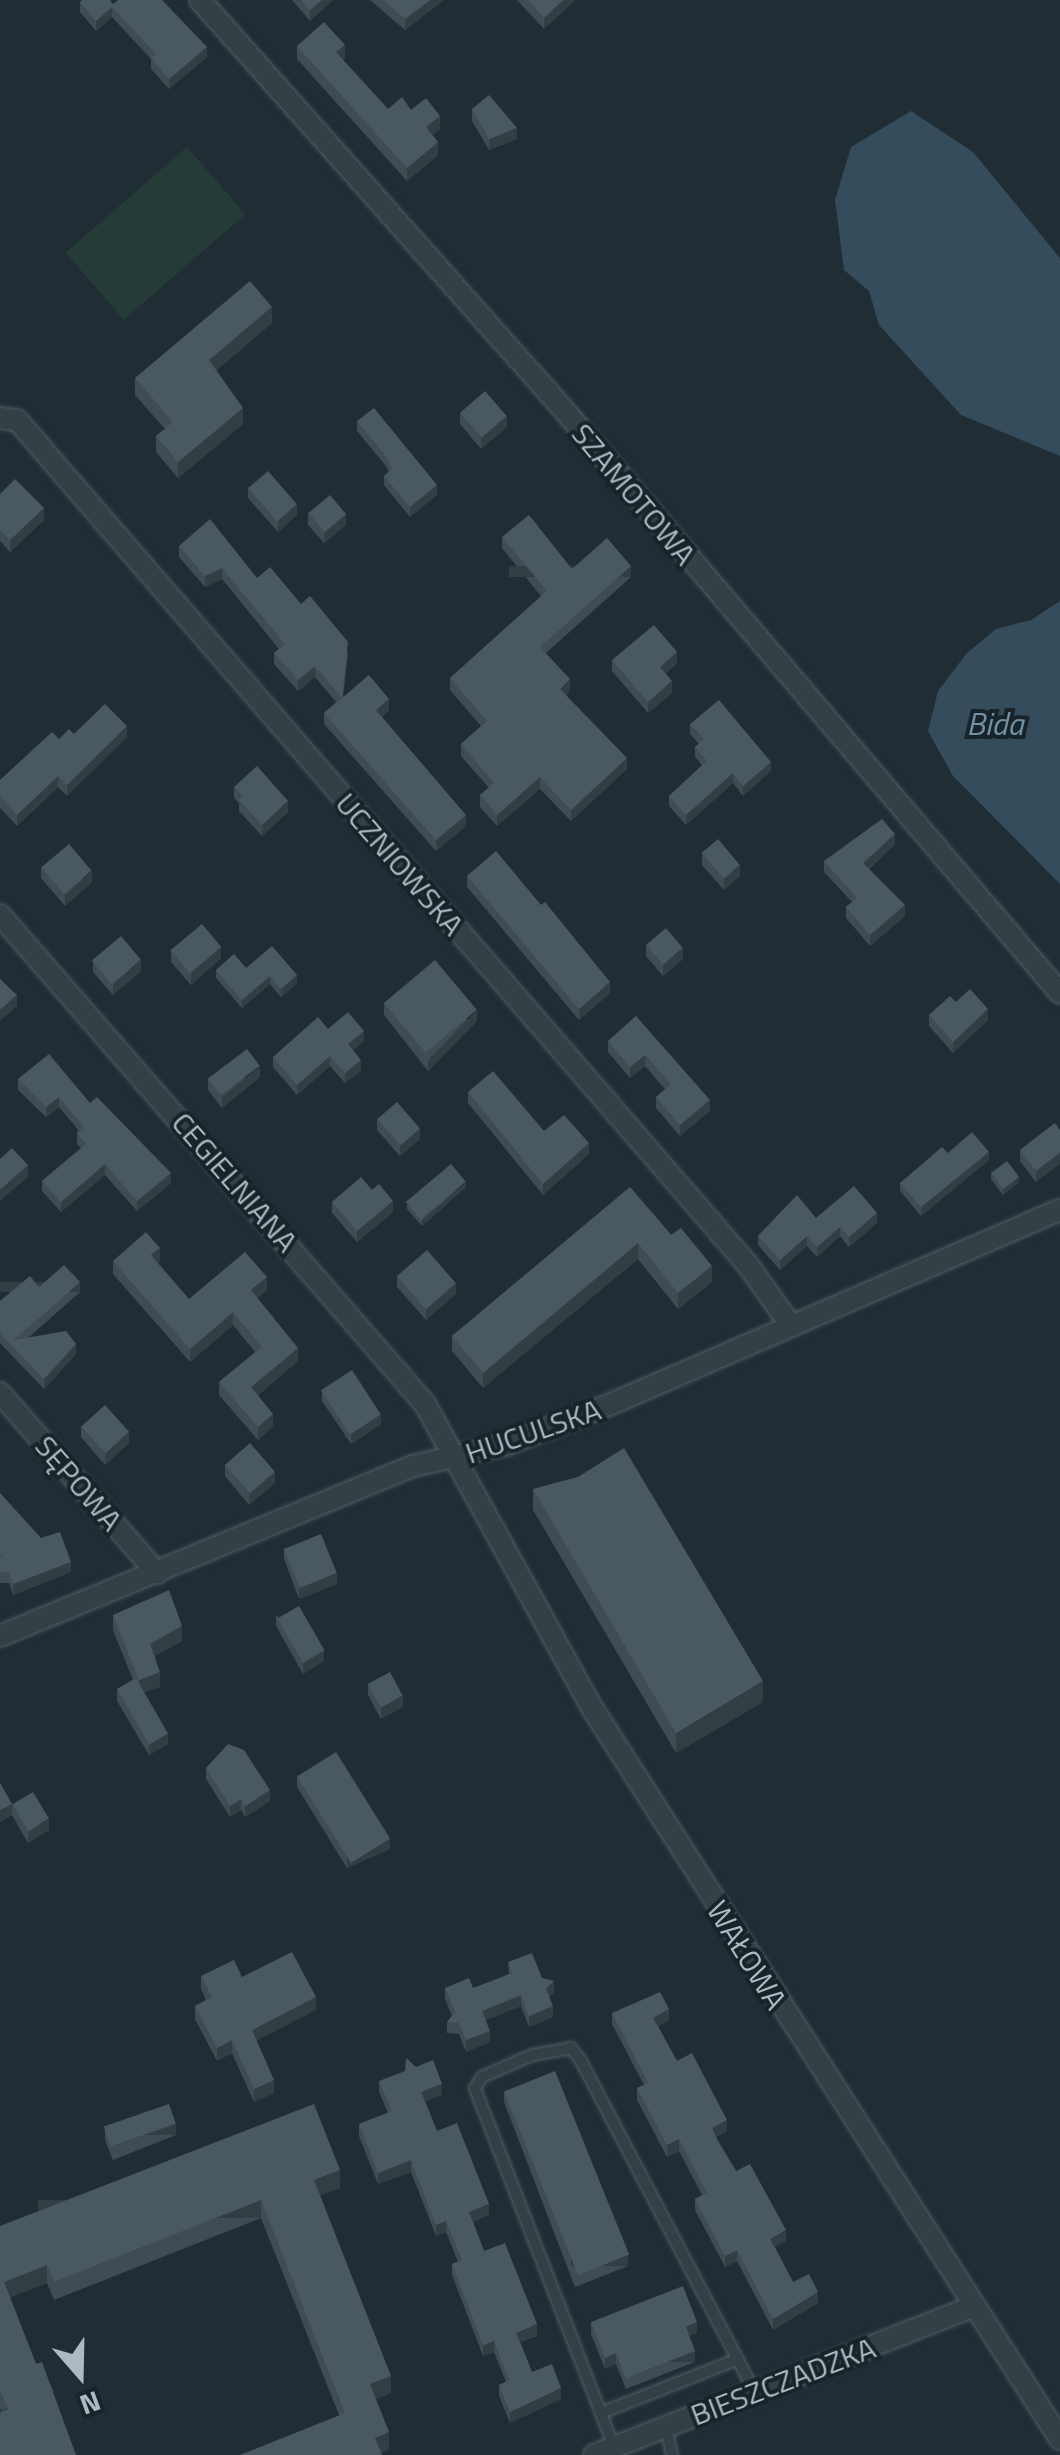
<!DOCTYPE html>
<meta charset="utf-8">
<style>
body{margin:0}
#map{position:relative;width:1060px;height:2455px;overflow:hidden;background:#202d35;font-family:"Titillium Web",sans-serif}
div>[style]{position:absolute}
.green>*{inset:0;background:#253b37;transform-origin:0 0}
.water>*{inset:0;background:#354c5c}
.roads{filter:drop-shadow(0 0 2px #515d64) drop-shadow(0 0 2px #515d64)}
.lane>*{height:10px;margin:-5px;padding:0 5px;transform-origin:5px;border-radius:5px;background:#343f46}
.street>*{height:20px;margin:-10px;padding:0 10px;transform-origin:10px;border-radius:10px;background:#343f46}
.wall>*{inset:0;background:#3f4c53}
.shaded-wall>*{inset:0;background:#333e44;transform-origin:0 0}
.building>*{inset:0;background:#495861;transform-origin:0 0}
span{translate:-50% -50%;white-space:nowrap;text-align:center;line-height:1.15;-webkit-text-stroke:8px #19242a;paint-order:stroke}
.street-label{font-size:30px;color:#aebac3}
.water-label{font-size:32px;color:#7091a6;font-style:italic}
.north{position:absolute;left:30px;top:2325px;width:100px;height:100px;-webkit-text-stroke:8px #19242a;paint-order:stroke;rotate:160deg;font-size:28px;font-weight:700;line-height:40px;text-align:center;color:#aebac3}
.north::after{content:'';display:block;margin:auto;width:35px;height:45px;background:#aebac3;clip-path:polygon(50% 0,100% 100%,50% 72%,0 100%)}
</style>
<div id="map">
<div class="green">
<div style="left:187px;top:147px;width:89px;height:161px;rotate:49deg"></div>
</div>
<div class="water">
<div style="clip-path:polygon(911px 111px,973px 152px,1060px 258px,1060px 456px,961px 415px,879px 325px,869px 291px,844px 270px,835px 200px,851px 147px)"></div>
<div style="clip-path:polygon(1060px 601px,1060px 884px,953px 776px,928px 731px,938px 691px,967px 653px,996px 629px,1031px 620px)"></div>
</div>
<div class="roads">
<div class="lane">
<div style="left:601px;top:2413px;width:147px;rotate:-21.5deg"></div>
<div style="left:666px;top:2427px;width:29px;rotate:78deg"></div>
<div style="left:614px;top:2447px;width:385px;rotate:-111.2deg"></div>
<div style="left:475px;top:2088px;width:13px;rotate:-58deg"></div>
<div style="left:482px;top:2077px;width:55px;rotate:-23.7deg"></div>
<div style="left:532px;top:2055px;width:40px;rotate:-10deg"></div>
<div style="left:571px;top:2048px;width:16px;rotate:52deg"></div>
<div style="left:581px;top:2061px;width:374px;rotate:62.3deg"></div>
</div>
<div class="street">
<div style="left:200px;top:0;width:548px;rotate:48.4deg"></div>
<div style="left:564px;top:410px;width:765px;rotate:49.61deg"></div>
<div style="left:0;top:418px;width:17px;rotate:7deg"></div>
<div style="left:17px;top:420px;width:37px;rotate:49deg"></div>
<div style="left:41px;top:448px;width:1080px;rotate:49.13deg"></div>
<div style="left:748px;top:1265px;width:72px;rotate:54.6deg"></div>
<div style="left:0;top:915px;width:648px;rotate:49.01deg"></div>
<div style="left:425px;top:1404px;width:350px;rotate:61.2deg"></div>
<div style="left:594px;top:1711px;width:864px;rotate:57.38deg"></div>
<div style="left:0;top:1393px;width:239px;rotate:48.9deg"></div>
<div style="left:0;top:1636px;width:447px;rotate:-22.4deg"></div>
<div style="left:413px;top:1466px;width:98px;rotate:-13deg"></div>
<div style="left:508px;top:1444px;width:110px;rotate:-21.2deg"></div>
<div style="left:611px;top:1404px;width:489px;rotate:-23.4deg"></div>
<div style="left:594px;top:2455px;width:405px;rotate:-21.4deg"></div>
</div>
</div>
<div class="wall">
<div style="clip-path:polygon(292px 0,333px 0,310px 21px)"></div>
<div style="clip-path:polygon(370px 0,444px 0,405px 30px)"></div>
<div style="clip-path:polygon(517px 0,574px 0,574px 1px,544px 29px)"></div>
<div style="clip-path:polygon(80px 2px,113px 4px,207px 57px,169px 89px,151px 69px,151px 59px,112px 17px,96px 31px,80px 12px)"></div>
<div style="clip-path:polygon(297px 46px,345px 58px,343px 60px,388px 109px,411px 110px,440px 129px,433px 135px,438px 155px,407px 181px,297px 59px)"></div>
<div style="clip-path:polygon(472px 109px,517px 139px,489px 150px,472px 121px)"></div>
<div style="clip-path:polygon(272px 323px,216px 370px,243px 424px,178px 478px,156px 452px,156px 436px,165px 429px,135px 395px,135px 378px)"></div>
<div style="clip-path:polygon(460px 413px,507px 427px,481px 449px,460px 424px)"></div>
<div style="clip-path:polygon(357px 421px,437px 495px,410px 517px,384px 485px,384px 476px,389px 472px,385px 465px,357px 431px)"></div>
<div style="clip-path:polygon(248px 487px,297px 515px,278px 532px,248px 498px)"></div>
<div style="clip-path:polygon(0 494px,44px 520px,10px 552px,0 541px)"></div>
<div style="clip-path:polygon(308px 513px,346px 525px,324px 543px,308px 525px)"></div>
<div style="clip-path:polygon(502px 537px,572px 569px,631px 577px,546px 653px,570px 690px,566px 695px,627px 769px,571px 821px,540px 789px,497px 826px,480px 807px,480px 795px,489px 788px,461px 756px,461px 744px,481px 726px,450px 690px,450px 678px,541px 596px,502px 548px)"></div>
<div style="clip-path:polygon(179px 546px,257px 578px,301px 604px,348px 653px,343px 697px,389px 710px,382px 717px,466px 826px,436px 851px,324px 724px,324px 713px,336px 702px,315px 677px,298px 691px,274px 664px,274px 653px,279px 649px,222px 579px,205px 587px,179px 557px)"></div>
<div style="clip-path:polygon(612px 660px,677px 663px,665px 674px,672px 693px,648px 713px,612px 671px)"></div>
<div style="clip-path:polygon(690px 724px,771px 771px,743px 796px,733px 783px,686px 825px,669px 806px,669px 796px,702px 765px,695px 757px,695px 747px,699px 744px,690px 734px)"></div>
<div style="clip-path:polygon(74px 734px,127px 737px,67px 796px,58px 787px,17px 826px,0 808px,0 780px,59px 739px)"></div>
<div style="clip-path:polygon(234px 787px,288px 812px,262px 836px,239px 811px,239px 803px,234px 798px)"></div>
<div style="clip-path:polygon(895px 844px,869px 869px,905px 916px,870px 946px,846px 918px,846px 907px,852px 902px,824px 872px,824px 861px)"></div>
<div style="clip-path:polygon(702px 853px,740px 876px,724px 890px,702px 865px)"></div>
<div style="clip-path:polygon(41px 867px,92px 882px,65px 906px,41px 878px)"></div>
<div style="clip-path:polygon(467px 876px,610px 993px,579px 1020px,467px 887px)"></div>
<div style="clip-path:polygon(646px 945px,683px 959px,663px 976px,646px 956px)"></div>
<div style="clip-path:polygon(171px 951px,221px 958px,191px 985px,171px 962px)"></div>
<div style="clip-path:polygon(93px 961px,141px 971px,113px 995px,93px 972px)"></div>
<div style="clip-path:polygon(246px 968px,297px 983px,281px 997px,270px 984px,242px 1008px,216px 978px,216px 970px)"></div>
<div style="clip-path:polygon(956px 1002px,988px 1020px,953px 1053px,929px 1026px,929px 1015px)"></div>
<div style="clip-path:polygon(384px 1004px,477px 1021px,428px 1071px,384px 1015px)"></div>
<div style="clip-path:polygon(636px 1016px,710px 1111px,680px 1136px,656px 1108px,656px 1097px,665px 1089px,645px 1066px,630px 1078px,608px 1052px,608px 1041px)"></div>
<div style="clip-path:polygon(328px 1029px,364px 1041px,353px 1050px,361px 1071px,345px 1083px,330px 1066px,297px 1095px,273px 1067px,273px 1057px)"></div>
<div style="clip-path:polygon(260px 1077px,222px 1108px,208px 1090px,208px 1079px)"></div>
<div style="clip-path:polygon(18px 1079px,90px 1103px,171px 1183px,137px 1211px,105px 1175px,61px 1212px,42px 1191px,42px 1181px,81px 1148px,77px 1144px,77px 1133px,79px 1131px,59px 1107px,46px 1117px,18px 1090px)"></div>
<div style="clip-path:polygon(468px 1092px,544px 1131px,589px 1154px,543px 1195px,468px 1103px)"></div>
<div style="clip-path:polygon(377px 1119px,420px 1139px,400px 1156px,377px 1130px)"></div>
<div style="clip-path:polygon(1055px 1123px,1036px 1182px,1020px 1161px,1020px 1150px)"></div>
<div style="clip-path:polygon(948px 1153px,989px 1160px,921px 1216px,900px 1191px,900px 1183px)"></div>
<div style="clip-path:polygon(991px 1173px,1019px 1182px,1003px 1195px,991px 1179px)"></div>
<div style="clip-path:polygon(466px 1187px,422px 1226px,407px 1209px,407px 1203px)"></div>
<div style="clip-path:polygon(630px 1187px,712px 1282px,678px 1309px,638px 1259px,483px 1388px,452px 1351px,452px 1336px)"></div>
<div style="clip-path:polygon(332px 1202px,393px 1212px,357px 1242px,332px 1213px)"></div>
<div style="clip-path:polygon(816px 1218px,877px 1223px,849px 1247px,840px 1236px,817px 1257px,807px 1246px,780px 1270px,758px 1245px,758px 1236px)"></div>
<div style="clip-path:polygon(113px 1261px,160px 1261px,157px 1263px,189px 1299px,267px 1290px,257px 1298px,298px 1361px,258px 1395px,273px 1426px,258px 1440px,219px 1395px,219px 1382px,255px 1352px,233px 1325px,190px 1362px,113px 1274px)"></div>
<div style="clip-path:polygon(397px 1276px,456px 1294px,426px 1320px,397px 1287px)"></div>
<div style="clip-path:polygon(39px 1287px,80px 1292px,28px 1338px,76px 1354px,44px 1389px,0 1343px,0 1301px)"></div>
<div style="clip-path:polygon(322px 1391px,381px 1424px,351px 1444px,322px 1401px)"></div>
<div style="clip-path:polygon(81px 1426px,129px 1443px,105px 1465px,81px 1437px)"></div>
<div style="clip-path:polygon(225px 1465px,275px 1483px,249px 1505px,225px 1476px)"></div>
<div style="clip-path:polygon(578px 1477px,763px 1702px,676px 1753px,533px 1510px,533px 1489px)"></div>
<div style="clip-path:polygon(0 1493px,71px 1572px,13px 1595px,9px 1583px,0 1583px)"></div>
<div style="clip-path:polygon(284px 1548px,337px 1584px,299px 1599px,284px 1559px)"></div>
<div style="clip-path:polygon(113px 1615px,182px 1641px,155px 1656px,160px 1687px,144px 1692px,168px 1744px,149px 1755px,117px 1701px,117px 1690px,133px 1680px,113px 1630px)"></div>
<div style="clip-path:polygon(276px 1615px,324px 1661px,303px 1674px,276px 1626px)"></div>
<div style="clip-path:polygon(368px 1683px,403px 1707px,381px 1719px,368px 1695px)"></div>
<div style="clip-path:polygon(206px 1768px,270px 1801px,245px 1817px,241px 1810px,230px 1817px,206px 1779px)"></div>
<div style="clip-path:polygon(297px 1776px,390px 1849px,347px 1868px,297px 1787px)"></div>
<div style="clip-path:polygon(0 1783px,12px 1804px,49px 1830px,28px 1843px,12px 1815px,0 1822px)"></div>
<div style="clip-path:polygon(508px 1962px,542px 1978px,554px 1992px,549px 1997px,553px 2017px,529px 2027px,521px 2006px,486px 2020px,490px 2042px,466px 2052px,459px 2034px,447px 2033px,447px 2022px,452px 2016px,445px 1999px,445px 1988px,473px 1988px,509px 1974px)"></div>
<div style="clip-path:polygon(201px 1976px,242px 1977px,316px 2010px,256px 2040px,274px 2093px,254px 2102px,232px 2053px,217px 2061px,195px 2019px,195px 2006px,206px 2000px,201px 1989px)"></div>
<div style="clip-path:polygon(612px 2013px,669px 2020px,658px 2026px,677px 2061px,727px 2131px,716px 2137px,736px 2171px,786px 2241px,775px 2247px,793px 2282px,818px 2303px,773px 2330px,737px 2261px,725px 2267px,695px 2210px,695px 2199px,702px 2195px,679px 2151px,667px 2157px,637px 2100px,637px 2088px,644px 2085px,612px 2024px)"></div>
<div style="clip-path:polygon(379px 2081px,442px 2095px,425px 2101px,437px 2131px,489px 2215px,473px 2222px,484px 2251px,537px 2336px,520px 2342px,532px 2372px,561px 2399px,510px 2423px,499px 2396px,499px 2385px,506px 2382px,494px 2352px,483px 2356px,452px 2275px,452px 2264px,458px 2262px,446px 2232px,436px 2236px,411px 2172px,378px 2184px,359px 2136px,359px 2124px,388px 2113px,379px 2092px)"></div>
<div style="clip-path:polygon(504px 2091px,628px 2266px,575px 2287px,504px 2102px)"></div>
<div style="clip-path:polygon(105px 2129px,176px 2135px,113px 2160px,105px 2140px)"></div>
<div style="clip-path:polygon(340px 2188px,320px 2195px,391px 2393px,376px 2399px,389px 2450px,339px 2415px,261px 2218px,54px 2300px,47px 2283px,10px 2297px,36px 2364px,54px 2391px,1px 2411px,0 2408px,0 2226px)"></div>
<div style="clip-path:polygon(591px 2322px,697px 2333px,689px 2336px,695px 2362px,626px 2389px,616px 2364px,605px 2369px,591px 2334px)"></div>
</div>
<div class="shaded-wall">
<div style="clip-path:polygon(322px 0,333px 0,310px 21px,310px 10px)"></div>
<div style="clip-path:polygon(430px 0,444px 0,405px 30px,405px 19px)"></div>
<div style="clip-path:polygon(563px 0,574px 0,574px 1px,544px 29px,544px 18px)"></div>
<div style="clip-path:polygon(112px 7px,112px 17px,96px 31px,96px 21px)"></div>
<div style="clip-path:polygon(345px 45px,345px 58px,336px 66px,336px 52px)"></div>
<div style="clip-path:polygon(207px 47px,207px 57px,169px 89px,169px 79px)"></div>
<div style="clip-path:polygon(440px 116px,440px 129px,426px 140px,426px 127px)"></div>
<div style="clip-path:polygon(517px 128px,517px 139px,489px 150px,489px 139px)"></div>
<div style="clip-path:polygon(438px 142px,438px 155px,407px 181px,407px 168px)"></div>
<div style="clip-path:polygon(272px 307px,272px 323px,209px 377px,209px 360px)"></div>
<div style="clip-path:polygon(243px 408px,243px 424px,178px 478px,178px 462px)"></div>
<div style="clip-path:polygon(507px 416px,507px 427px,481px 449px,481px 438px)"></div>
<div style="clip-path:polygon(437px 485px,437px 495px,410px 517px,410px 507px)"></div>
<div style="clip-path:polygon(297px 504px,297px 515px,278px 532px,278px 521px)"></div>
<div style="clip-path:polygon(44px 508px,44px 520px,10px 552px,10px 540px)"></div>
<div style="clip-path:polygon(346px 514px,346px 525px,324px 543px,324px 532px)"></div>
<div style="left:631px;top:566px;width:11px;height:122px;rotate:90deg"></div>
<div style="clip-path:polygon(222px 568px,222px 579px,205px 587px,205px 576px)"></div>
<div style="clip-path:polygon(677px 652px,677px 663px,660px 678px,660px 667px)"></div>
<div style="clip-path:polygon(315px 666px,315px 677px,298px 691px,298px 680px)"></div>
<div style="clip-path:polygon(570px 679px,570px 690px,560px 700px,560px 689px)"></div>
<div style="clip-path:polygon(672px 681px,672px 693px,648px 713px,648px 702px)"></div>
<div style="clip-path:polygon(389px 699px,389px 710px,376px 721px,376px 710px)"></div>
<div style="clip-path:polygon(127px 726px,127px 737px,67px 796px,67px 785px)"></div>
<div style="clip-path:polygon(627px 758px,627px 769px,571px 821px,571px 810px)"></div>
<div style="clip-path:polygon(771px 762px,771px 771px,743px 796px,743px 786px)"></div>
<div style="clip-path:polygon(733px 773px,733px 783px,686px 825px,686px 815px)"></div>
<div style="clip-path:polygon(58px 776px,58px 787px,17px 826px,17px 815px)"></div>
<div style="clip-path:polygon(540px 777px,540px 789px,497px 826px,497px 815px)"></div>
<div style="clip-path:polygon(288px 801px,288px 812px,262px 836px,262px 825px)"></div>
<div style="clip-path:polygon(466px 815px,466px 826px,436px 851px,436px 840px)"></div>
<div style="clip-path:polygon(895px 834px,895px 844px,863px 873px,863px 863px)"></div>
<div style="clip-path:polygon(740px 865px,740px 876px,724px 890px,724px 879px)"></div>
<div style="clip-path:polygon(92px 871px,92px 882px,65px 906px,65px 895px)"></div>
<div style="clip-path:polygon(905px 905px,905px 916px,870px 946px,870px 935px)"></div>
<div style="clip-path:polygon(221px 947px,221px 958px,191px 985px,191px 973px)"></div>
<div style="clip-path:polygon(683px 948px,683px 959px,663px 976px,663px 965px)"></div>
<div style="clip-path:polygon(141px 960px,141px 971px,113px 995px,113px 984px)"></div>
<div style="clip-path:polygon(297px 975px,297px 983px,281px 997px,281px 989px)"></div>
<div style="clip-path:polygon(270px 976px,270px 984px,242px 1008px,242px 1000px)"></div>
<div style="clip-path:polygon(610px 982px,610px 993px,579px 1020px,579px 1009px)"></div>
<div style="clip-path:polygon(17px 995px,17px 1006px,0 1021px,0 1010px)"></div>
<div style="clip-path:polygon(988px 1009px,988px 1020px,953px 1053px,953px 1042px)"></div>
<div style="clip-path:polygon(477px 1010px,477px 1021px,428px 1071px,428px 1060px)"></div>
<div style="clip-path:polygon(364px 1031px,364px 1041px,348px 1055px,348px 1044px)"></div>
<div style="clip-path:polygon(645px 1055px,645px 1066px,630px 1078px,630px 1067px)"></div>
<div style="clip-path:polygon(330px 1056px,330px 1066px,297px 1095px,297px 1085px)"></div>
<div style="clip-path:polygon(361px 1060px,361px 1071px,345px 1083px,345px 1073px)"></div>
<div style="clip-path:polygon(260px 1066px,260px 1077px,222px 1108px,222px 1097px)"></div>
<div style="clip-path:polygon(59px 1097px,59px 1107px,46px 1117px,46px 1107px)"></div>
<div style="clip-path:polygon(710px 1100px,710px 1111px,680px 1136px,680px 1125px)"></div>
<div style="clip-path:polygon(420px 1128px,420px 1139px,400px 1156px,400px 1145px)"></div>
<div style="clip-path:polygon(589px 1143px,589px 1154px,543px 1195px,543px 1184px)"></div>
<div style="clip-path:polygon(989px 1152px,989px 1160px,921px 1216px,921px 1207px)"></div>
<div style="clip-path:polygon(1060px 1153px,1060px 1164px,1036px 1182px,1036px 1171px)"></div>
<div style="clip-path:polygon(105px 1164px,105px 1175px,61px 1212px,61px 1202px)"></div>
<div style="clip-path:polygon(28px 1165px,28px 1177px,0 1201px,0 1190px)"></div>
<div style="clip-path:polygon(171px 1173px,171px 1183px,137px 1211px,137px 1201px)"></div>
<div style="clip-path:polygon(1019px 1177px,1019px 1182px,1003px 1195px,1003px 1189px)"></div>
<div style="clip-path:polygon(466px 1182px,466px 1187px,422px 1226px,422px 1220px)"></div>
<div style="clip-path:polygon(393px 1201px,393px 1212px,357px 1242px,357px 1231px)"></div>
<div style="clip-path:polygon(877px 1213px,877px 1223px,849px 1247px,849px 1237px)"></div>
<div style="clip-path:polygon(840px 1227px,840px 1236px,817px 1257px,817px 1247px)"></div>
<div style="clip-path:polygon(807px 1236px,807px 1246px,780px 1270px,780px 1260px)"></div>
<div style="clip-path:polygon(638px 1243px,638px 1259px,483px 1388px,483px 1373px)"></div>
<div style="clip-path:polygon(160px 1248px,160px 1261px,151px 1268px,151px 1255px)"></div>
<div style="clip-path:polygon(712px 1266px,712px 1282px,678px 1309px,678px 1293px)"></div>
<div style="clip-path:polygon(267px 1277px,267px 1290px,251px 1303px,251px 1290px)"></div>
<div style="left:80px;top:1282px;width:10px;height:88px;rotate:90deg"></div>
<div style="clip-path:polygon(456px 1283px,456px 1294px,426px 1320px,426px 1309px)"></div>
<div style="clip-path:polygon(233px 1312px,233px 1325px,190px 1362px,190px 1349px)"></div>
<div style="clip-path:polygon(76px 1344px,76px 1354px,44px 1389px,44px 1379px)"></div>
<div style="clip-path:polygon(298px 1348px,298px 1361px,251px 1400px,251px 1387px)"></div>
<div style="clip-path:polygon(273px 1414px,273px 1426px,258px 1440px,258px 1427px)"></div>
<div style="clip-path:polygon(381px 1414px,381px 1424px,351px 1444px,351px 1434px)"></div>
<div style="clip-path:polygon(129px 1432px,129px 1443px,105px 1465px,105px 1454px)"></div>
<div style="clip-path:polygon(275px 1472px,275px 1483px,249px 1505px,249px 1494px)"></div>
<div style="clip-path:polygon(71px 1562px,71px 1572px,13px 1595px,13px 1584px)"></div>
<div style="clip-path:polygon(337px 1573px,337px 1584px,299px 1599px,299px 1588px)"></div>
<div style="clip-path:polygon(182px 1626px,182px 1641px,150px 1658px,150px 1644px)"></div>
<div style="clip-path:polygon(324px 1650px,324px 1661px,303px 1674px,303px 1663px)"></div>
<div style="clip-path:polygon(160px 1672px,160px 1687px,139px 1694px,139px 1680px)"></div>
<div style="clip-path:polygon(763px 1681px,763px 1702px,676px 1753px,676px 1733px)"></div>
<div style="clip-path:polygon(403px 1696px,403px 1707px,381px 1719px,381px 1708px)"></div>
<div style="clip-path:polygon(168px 1733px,168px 1744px,149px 1755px,149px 1744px)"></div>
<div style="clip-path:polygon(270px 1790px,270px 1801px,245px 1817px,245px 1806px)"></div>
<div style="clip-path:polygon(241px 1799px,241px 1810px,230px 1817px,230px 1806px)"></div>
<div style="clip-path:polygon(12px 1804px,12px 1815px,0 1822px,0 1810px)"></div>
<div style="clip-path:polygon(49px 1819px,49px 1830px,28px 1843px,28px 1832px)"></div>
<div style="clip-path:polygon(390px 1838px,390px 1849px,347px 1868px,347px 1857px)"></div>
<div style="clip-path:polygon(554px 1981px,554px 1992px,546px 2000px,546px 1989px)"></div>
<div style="clip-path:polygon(521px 1995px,521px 2006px,482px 2022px,482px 2011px)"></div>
<div style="clip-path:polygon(316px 1997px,316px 2010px,252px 2043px,252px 2030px)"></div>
<div style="clip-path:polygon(553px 2006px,553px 2017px,529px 2027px,529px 2016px)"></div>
<div style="clip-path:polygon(669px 2009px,669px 2020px,653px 2029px,653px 2018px)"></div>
<div style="clip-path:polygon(490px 2031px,490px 2042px,466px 2052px,466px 2040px)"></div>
<div style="clip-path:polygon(232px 2040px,232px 2053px,217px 2061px,217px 2048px)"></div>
<div style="clip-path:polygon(274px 2080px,274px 2093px,254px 2102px,254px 2089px)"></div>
<div style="clip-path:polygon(442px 2084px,442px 2095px,421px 2103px,421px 2092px)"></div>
<div style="clip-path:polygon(727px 2120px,727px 2131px,712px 2139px,712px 2128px)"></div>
<div style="left:176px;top:2124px;width:11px;height:68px;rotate:90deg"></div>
<div style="clip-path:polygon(679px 2139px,679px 2151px,667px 2157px,667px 2145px)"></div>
<div style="clip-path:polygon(411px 2160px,411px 2172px,378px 2184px,378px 2173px)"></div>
<div style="clip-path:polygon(340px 2170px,340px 2188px,314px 2198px,314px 2180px)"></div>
<div style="left:261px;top:2200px;width:18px;height:223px;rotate:90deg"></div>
<div style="clip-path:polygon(489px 2204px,489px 2215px,469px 2223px,469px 2212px)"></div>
<div style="clip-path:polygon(446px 2221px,446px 2232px,436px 2236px,436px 2225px)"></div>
<div style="clip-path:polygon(786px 2230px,786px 2241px,770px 2250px,770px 2239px)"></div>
<div style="clip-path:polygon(737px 2250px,737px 2261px,725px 2267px,725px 2256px)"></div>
<div style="left:628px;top:2255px;width:11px;height:57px;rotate:90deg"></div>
<div style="clip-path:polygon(47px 2265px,47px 2283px,4px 2300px,4px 2282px)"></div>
<div style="clip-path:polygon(818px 2292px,818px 2303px,773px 2330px,773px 2319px)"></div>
<div style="clip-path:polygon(697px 2322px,697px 2333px,686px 2338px,686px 2327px)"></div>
<div style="clip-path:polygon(537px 2324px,537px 2336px,516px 2344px,516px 2333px)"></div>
<div style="clip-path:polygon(494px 2341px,494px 2352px,483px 2356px,483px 2345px)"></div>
<div style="left:695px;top:2351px;width:11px;height:74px;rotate:90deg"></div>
<div style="clip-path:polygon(616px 2353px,616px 2364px,605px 2369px,605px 2358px)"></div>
<div style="clip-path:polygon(391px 2376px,391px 2393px,370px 2402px,370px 2384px)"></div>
<div style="clip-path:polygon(561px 2388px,561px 2399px,510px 2423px,510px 2412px)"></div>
<div style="clip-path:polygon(389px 2432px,389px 2450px,375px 2455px,375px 2438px)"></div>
</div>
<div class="building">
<div style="clip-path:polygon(82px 0,110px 0,113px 4px,118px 0,162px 0,207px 47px,169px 79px,151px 58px,156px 54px,112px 7px,96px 21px,80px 2px)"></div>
<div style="clip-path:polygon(301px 0,322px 0,310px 10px)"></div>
<div style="clip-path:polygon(383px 0,430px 0,405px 19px)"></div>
<div style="clip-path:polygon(528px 0,563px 0,544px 18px)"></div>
<div style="clip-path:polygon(324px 22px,345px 45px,336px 52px,388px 109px,402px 97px,411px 110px,426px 98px,440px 116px,426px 127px,438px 142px,407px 168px,297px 46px)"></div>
<div style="clip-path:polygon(489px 95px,517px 128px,489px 139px,472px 109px)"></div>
<div style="clip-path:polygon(250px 281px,272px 307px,209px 360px,243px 408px,178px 462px,156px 436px,173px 422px,135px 378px)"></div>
<div style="left:485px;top:391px;width:33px;height:33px;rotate:49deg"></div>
<div style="clip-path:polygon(374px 408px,437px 485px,410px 507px,384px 476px,392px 469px,385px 455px,357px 421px)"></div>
<div style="left:268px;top:471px;width:44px;height:26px;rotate:49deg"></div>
<div style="clip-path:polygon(15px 479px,44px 508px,10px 540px,0 530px,0 494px)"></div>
<div style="left:330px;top:495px;width:25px;height:28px;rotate:50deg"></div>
<div style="clip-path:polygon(529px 515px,572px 569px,607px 538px,631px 566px,540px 647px,570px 679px,560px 689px,627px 758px,571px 810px,540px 777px,497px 815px,480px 795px,494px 783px,461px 744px,487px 721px,450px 678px,547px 591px,502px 537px)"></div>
<div style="clip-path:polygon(210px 519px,257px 578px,270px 567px,301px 604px,310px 596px,348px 642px,342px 698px,369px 675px,389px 699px,376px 710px,466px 815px,436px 840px,324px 713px,342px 698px,315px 666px,298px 680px,274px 653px,285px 644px,222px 568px,205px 576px,179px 546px)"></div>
<div style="clip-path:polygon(654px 625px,677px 652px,660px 667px,672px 681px,648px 702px,612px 660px)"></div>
<div style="clip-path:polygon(719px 700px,771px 762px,743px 786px,733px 773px,686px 815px,669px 796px,707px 761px,695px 747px,704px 739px,690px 724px)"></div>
<div style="clip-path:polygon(105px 704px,127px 726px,67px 785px,58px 776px,17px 815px,0 796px,0 780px,52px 732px,59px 739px,69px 729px,74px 734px)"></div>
<div style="clip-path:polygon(257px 766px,288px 801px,262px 825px,239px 800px,243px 796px,234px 787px)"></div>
<div style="clip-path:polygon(882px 819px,895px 834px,863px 863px,905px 905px,870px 935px,846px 907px,857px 898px,824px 861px)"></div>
<div style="left:718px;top:839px;width:34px;height:21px;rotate:50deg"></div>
<div style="left:69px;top:844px;width:35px;height:36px;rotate:50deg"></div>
<div style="clip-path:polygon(496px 851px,541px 905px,545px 902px,610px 982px,579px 1009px,467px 876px)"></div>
<div style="left:202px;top:924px;width:30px;height:41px;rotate:50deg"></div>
<div style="left:666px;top:928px;width:26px;height:26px;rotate:50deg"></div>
<div style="left:121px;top:936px;width:31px;height:38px;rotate:50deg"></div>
<div style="clip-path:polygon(272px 946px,297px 975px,281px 989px,270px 976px,242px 1000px,216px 970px,234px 954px,246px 968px)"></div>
<div style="left:435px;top:960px;width:65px;height:67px;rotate:50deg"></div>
<div style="clip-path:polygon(0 979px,17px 995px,0 1010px)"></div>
<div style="clip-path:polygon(970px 989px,988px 1009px,953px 1042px,929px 1015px,950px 996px,956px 1002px)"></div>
<div style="clip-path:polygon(348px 1012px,364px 1031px,348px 1044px,361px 1060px,345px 1073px,330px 1056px,297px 1085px,273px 1057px,318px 1017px,328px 1029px)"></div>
<div style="clip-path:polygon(636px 1016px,710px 1100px,680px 1125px,656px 1097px,671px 1084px,645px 1055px,630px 1067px,608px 1041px)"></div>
<div style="left:247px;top:1049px;width:21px;height:49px;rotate:53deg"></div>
<div style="clip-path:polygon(49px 1054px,90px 1103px,97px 1097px,171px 1173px,137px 1201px,105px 1164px,61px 1202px,42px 1181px,86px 1144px,77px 1133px,84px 1127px,59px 1097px,46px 1107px,18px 1079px)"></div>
<div style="clip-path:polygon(493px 1071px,544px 1131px,564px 1115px,589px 1143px,543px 1184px,468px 1092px)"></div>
<div style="left:397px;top:1102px;width:35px;height:26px;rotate:49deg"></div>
<div style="clip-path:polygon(1055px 1123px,1060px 1130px,1060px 1153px,1036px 1171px,1020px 1150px)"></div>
<div style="clip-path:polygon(972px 1132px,989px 1152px,921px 1207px,900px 1183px,942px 1147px,948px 1153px)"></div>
<div style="clip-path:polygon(12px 1148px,28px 1165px,0 1190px,0 1159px)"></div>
<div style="left:1007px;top:1161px;width:20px;height:20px;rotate:53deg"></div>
<div style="left:451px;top:1164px;width:23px;height:59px;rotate:50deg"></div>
<div style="clip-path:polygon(361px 1177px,372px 1190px,379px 1184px,393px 1201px,357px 1231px,332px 1202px)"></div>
<div style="clip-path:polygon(854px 1186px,877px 1213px,849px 1237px,840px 1227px,817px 1247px,807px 1236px,780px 1260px,758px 1236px,797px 1195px,816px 1218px)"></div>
<div style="clip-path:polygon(630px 1187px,671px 1235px,681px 1228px,712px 1266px,678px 1293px,638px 1243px,483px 1373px,452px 1336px)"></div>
<div style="clip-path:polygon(146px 1232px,160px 1248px,151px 1255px,189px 1299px,245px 1252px,267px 1277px,251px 1290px,298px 1348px,251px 1387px,273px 1414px,258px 1427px,219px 1382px,262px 1347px,233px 1312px,190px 1349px,113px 1261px)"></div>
<div style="left:427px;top:1250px;width:44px;height:40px;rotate:49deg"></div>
<div style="clip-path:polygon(64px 1265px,80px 1282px,14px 1340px,66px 1331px,76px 1344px,44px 1379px,0 1333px,0 1301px,30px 1276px,39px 1287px)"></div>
<div style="left:352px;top:1370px;width:53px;height:37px;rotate:57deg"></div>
<div style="left:105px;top:1405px;width:36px;height:32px;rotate:48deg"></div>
<div style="left:250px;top:1443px;width:38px;height:33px;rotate:49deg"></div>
<div style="clip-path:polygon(624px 1448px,763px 1681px,676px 1733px,533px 1489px,578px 1477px)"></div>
<div style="clip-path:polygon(0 1493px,41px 1538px,60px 1532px,71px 1562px,13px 1584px,9px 1573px,0 1572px,0 1557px,2px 1557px,0 1554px)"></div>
<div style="left:321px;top:1534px;width:42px;height:40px;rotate:68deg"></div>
<div style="clip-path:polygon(169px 1590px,182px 1626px,150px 1644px,160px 1672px,139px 1680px,113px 1615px)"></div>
<div style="left:299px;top:1606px;width:51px;height:25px;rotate:60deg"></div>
<div style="left:390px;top:1672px;width:27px;height:25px;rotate:62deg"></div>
<div style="left:136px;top:1678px;width:64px;height:22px;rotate:60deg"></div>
<div style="clip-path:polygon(228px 1744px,244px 1750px,270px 1790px,245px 1806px,241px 1799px,230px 1806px,206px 1768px)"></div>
<div style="left:336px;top:1752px;width:102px;height:46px;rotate:58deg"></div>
<div style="clip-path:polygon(0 1783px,12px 1804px,0 1810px)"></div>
<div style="left:33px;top:1792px;width:31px;height:24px;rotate:59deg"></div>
<div style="clip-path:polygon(292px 1952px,316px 1997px,252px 2030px,274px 2080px,254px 2089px,232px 2040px,217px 2048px,195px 2006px,212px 1997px,201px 1976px,234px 1960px,242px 1977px)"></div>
<div style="clip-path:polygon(532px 1953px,542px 1978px,554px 1981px,546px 1989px,553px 2006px,529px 2016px,521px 1995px,482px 2011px,490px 2031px,466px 2040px,459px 2023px,447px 2022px,455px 2012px,445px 1988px,469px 1978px,473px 1988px,493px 1981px,512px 1973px,508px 1962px)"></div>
<div style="clip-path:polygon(660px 1992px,669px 2009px,653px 2018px,677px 2061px,692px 2053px,727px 2120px,712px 2128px,720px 2145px,736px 2171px,750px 2164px,786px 2230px,770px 2239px,793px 2282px,809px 2274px,818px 2292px,773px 2319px,737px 2250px,725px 2256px,695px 2199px,707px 2193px,679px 2139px,667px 2145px,637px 2088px,648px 2083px,612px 2013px)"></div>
<div style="clip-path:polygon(406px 2058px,416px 2067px,433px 2060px,442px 2084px,421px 2092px,429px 2111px,437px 2131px,457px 2123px,489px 2204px,469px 2212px,484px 2251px,505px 2243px,537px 2324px,516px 2333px,524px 2352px,532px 2372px,552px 2364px,561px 2388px,510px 2412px,499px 2385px,509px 2380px,494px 2341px,483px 2345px,452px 2264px,462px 2260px,446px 2221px,436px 2225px,411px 2160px,378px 2173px,359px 2124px,392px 2111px,379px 2081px,405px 2071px)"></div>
<div style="left:555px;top:2071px;width:198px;height:55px;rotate:68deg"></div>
<div style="left:169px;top:2104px;width:21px;height:69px;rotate:71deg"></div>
<div style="clip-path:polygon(314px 2104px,340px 2170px,314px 2180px,391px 2376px,370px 2384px,389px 2432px,375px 2438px,382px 2455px,240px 2455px,345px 2413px,261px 2200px,54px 2282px,47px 2265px,4px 2282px,36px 2364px,42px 2362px,76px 2455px,0 2455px,0 2412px,8px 2409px,0 2390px,0 2226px)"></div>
<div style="clip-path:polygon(683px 2286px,697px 2322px,686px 2327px,695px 2351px,626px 2378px,616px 2353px,605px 2358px,591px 2322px)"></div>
</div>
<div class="street-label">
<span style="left:634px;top:494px;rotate:50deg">SZAMOTOWA</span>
<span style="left:400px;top:864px;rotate:49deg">UCZNIOWSKA</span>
<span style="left:235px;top:1182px;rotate:49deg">CEGIELNIANA</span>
<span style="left:533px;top:1431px;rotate:-19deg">HUCULSKA</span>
<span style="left:79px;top:1483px;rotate:49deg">SĘPOWA</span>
<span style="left:747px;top:1955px;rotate:58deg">WAŁOWA</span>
<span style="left:783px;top:2381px;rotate:-21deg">BIESZCZADZKA</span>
</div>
<div class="water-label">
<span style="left:995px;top:723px">Bida</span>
</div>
<div class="north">N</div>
</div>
